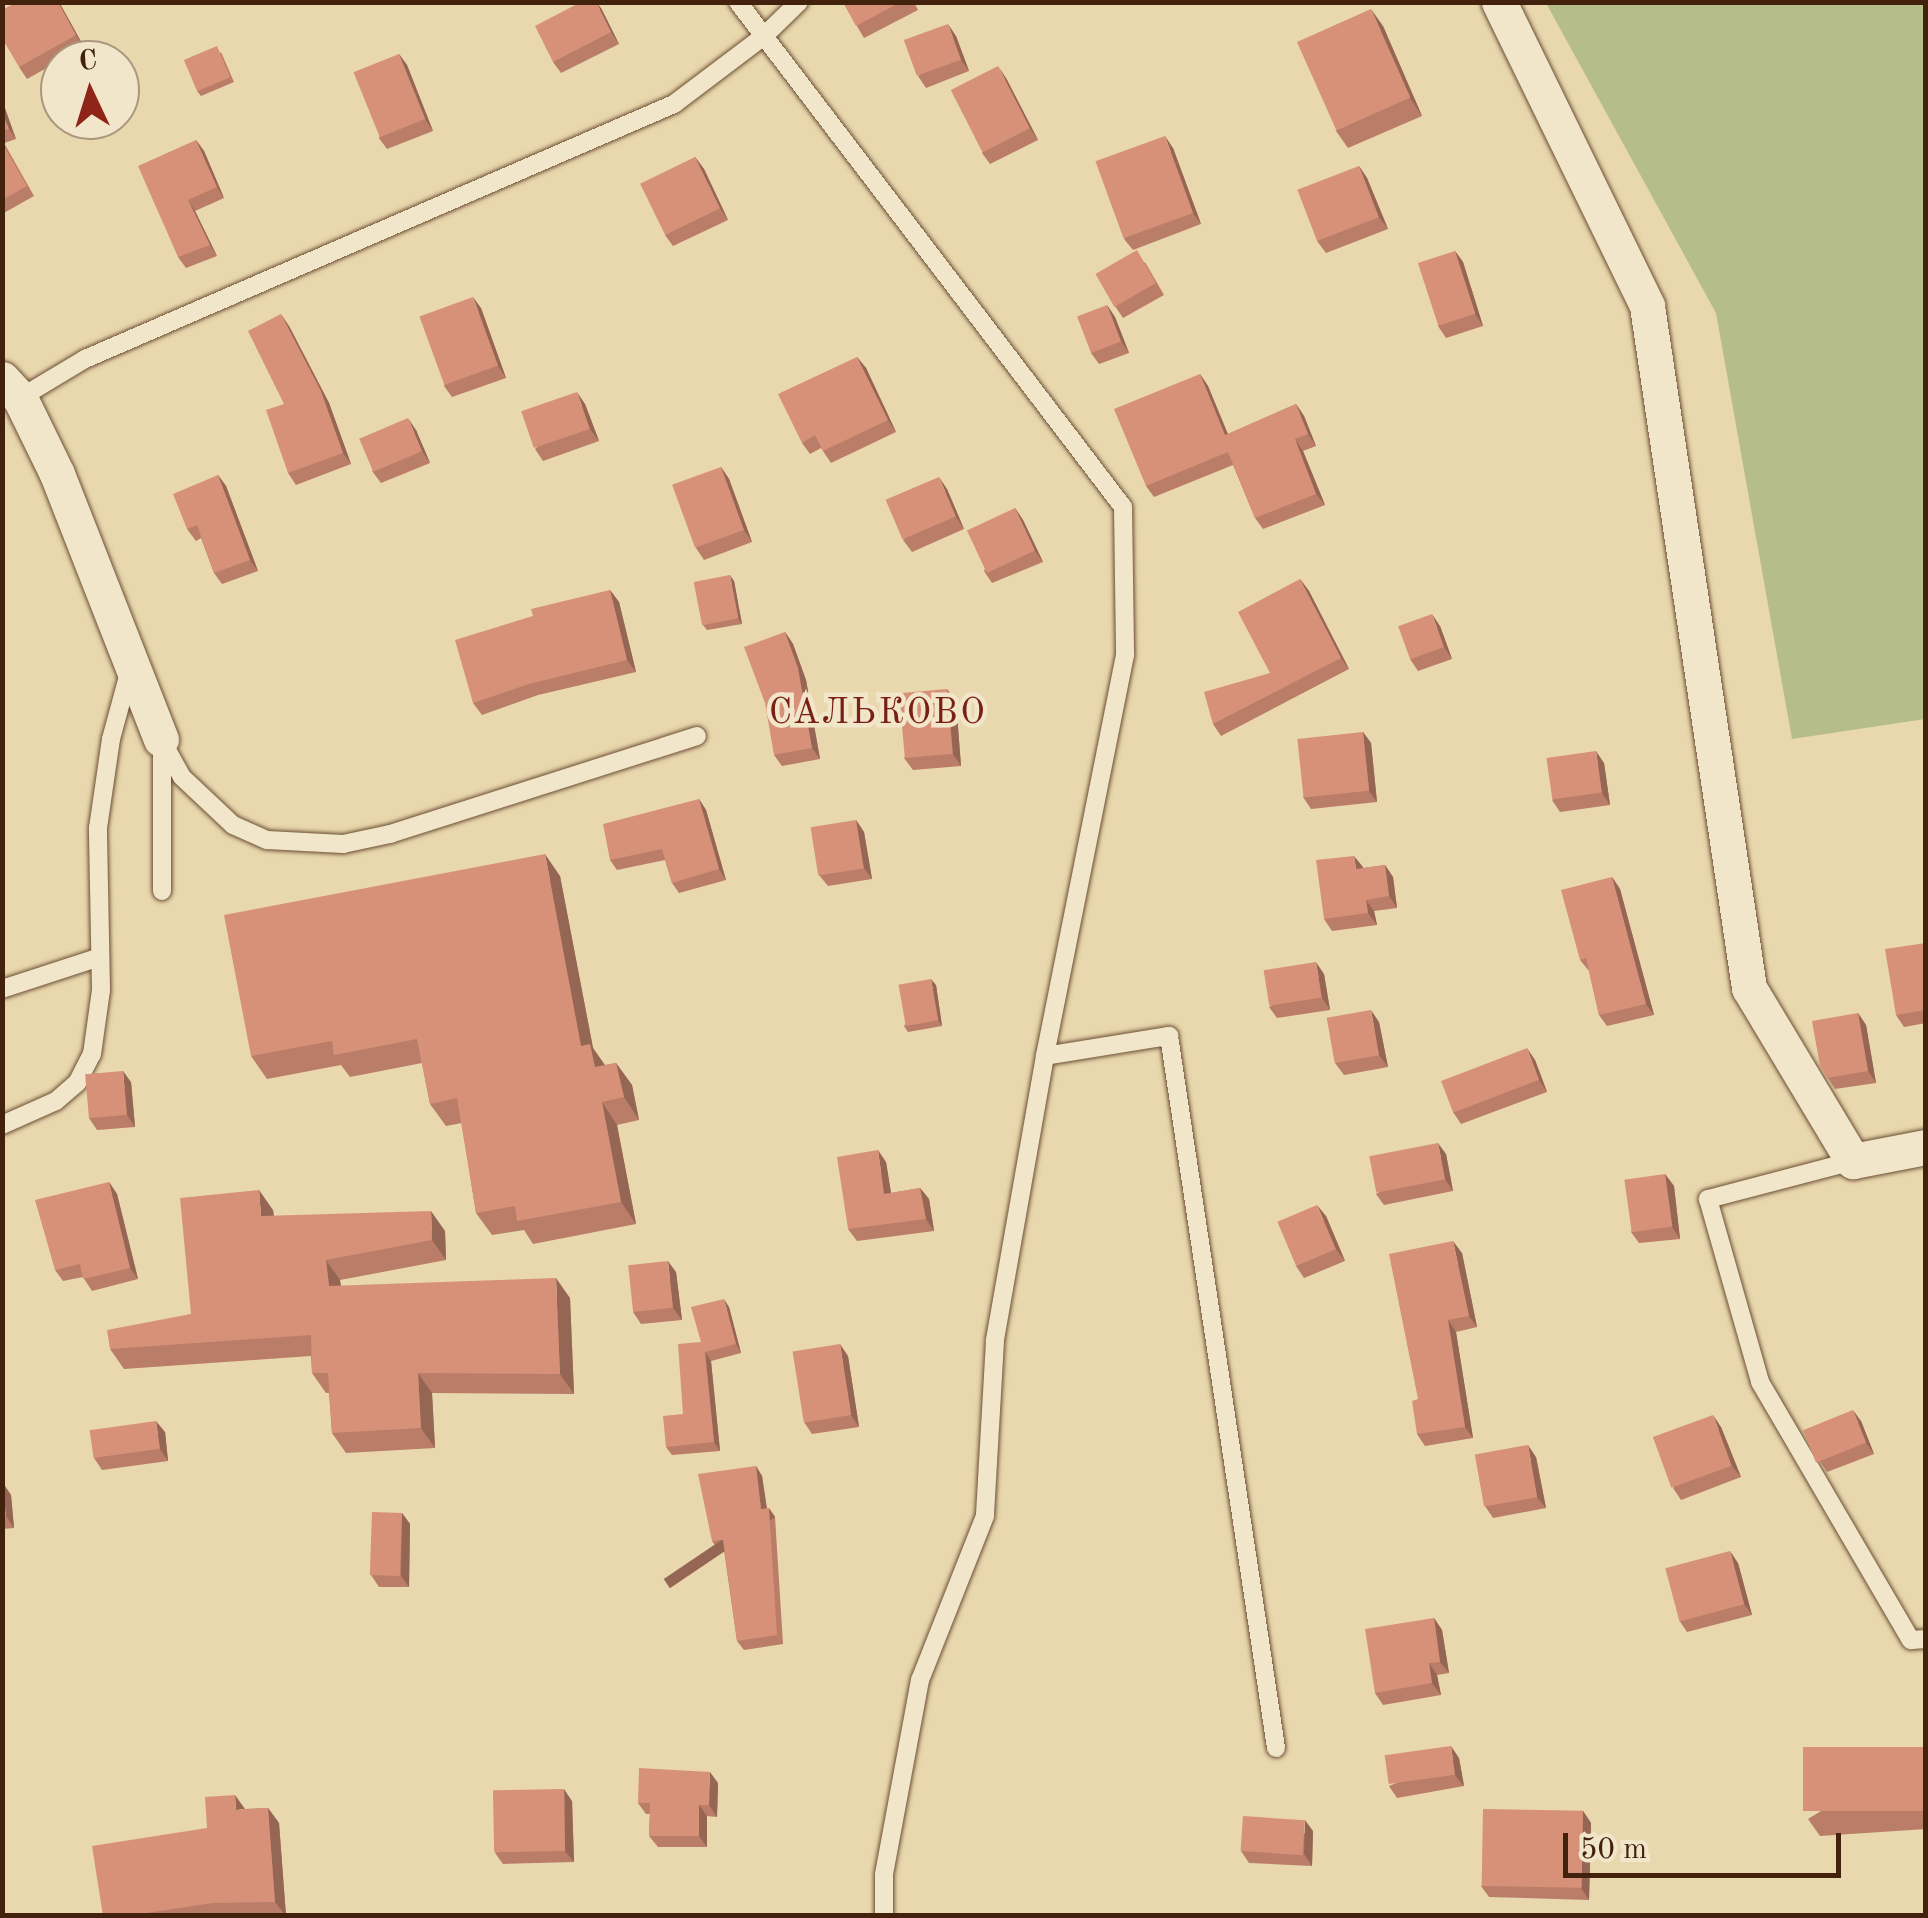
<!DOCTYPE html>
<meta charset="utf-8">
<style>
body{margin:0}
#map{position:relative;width:1928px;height:1918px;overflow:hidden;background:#e9d7ad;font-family:"Old Standard TT",serif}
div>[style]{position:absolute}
.green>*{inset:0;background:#b5be8b}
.roads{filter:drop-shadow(0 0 2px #6c4f34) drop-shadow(0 0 2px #6c4f34)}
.service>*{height:18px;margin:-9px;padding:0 9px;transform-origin:9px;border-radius:9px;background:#f1e5ca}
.minor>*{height:35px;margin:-17.5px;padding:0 17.5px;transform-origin:17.5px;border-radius:17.5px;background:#f1e5ca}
.wall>*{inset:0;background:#b97d68}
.shaded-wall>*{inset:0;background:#966655;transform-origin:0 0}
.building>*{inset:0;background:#d79179;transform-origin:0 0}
span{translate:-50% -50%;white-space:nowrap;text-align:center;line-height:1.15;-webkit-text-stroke:9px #f1e5ca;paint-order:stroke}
.quarter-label{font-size:35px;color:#7a1f14;letter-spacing:2.5px}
.frame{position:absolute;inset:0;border:5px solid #42220c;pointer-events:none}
.north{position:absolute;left:40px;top:40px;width:100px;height:100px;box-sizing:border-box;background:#f1e5ca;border:2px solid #ab977e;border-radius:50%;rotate:356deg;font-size:28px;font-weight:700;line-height:40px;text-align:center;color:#42220c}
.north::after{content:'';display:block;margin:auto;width:35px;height:45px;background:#8f2418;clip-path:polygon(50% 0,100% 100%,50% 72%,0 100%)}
.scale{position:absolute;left:1563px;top:1833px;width:278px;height:45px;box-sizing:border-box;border:5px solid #42220c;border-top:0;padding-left:12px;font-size:30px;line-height:35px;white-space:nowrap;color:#42220c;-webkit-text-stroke:8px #f1e5ca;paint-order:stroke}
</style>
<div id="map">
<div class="green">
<div style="clip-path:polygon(1546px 3px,1925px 3px,1925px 719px,1792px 739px,1716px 313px)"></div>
</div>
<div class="roads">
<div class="service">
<div style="left:738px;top:2px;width:635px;rotate:52.68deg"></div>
<div style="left:1123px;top:507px;width:148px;rotate:89.2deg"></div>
<div style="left:1125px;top:655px;width:409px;rotate:101.3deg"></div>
<div style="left:1045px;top:1056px;width:289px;rotate:100deg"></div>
<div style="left:995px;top:1341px;width:175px;rotate:93.3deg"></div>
<div style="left:985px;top:1516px;width:176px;rotate:111.6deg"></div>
<div style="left:920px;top:1680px;width:198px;rotate:100.5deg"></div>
<div style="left:884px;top:1875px;width:41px;rotate:90deg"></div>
<div style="left:20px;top:398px;width:76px;rotate:-31deg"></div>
<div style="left:85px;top:359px;width:642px;rotate:-23.41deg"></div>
<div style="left:674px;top:104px;width:113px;rotate:-37.1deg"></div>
<div style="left:764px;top:36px;width:49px;rotate:-44.2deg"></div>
<div style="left:161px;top:739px;width:43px;rotate:61.1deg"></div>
<div style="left:182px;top:777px;width:70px;rotate:43.3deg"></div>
<div style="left:233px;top:825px;width:37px;rotate:24deg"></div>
<div style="left:267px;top:840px;width:76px;rotate:3deg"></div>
<div style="left:343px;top:844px;width:48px;rotate:-12deg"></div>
<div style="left:390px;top:834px;width:322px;rotate:-17.7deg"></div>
<div style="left:162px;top:745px;width:146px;rotate:90deg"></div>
<div style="left:2px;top:989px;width:103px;rotate:-18.1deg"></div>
<div style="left:1045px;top:1056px;width:126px;rotate:-9.2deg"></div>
<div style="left:1169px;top:1036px;width:720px;rotate:81.45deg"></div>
<div style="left:2px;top:1125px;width:59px;rotate:-24deg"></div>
<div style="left:56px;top:1101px;width:28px;rotate:-41deg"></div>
<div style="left:77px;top:1083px;width:33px;rotate:-63deg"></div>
<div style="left:92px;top:1054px;width:65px;rotate:-82deg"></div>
<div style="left:101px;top:990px;width:162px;rotate:-91.1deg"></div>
<div style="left:98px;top:828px;width:90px;rotate:-81.7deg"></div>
<div style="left:111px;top:739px;width:73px;rotate:-74.8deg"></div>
<div style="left:1853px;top:1161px;width:150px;rotate:165.3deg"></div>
<div style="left:1708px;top:1199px;width:190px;rotate:74.1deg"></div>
<div style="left:1760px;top:1382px;width:299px;rotate:59.7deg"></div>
<div style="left:1911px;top:1640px;width:15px;rotate:-4deg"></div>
</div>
<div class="minor">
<div style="left:1499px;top:2px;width:338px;rotate:64deg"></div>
<div style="left:1647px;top:306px;width:690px;rotate:81.49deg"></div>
<div style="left:1749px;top:988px;width:202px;rotate:59deg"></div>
<div style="left:1853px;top:1161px;width:74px;rotate:-10.9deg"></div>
<div style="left:2px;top:379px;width:26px;rotate:47deg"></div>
<div style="left:20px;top:398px;width:85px;rotate:64deg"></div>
<div style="left:57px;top:474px;width:285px;rotate:68.6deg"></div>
</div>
</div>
<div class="wall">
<div style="clip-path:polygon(59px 2px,84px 47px,27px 79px,19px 67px)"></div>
<div style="clip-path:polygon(843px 2px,914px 2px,918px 10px,864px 38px)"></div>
<div style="clip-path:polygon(601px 8px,619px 44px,561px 73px,553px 62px)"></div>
<div style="clip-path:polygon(1383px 26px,1422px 116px,1348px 148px,1336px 131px)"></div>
<div style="clip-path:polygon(956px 36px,969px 71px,926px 88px,918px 76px)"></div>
<div style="clip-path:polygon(221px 52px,234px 82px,201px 96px,197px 91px)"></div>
<div style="clip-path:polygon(399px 54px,407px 65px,433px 131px,387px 149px,379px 138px)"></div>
<div style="clip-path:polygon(1006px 78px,1038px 140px,990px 164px,982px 153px)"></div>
<div style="clip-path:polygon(2px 105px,16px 139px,4px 143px,34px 196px,2px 214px)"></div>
<div style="clip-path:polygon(196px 140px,204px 151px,224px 198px,195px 211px,217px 256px,186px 268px,178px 257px)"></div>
<div style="clip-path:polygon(1173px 148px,1201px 224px,1133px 250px,1124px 239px)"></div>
<div style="clip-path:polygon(695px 157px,704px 169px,728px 220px,673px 246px,665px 235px)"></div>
<div style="clip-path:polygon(1359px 166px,1367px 178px,1388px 229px,1326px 253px,1317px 241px)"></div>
<div style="clip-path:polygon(1455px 251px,1463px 262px,1483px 326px,1446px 338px,1438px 326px)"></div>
<div style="clip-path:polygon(1145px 262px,1164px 295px,1123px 318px,1115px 306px)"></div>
<div style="clip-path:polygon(1107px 305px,1115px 317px,1129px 353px,1099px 364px,1091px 353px)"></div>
<div style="clip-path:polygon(481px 308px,506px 378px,452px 397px,444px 386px)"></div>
<div style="clip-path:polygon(289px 326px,329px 403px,351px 464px,296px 485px,288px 473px,284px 404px)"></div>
<div style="clip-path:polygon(857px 357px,866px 368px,896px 432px,831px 463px,821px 448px,810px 454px,802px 443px)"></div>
<div style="clip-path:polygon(1200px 374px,1208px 386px,1228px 434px,1296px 404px,1304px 416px,1316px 446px,1303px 451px,1325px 505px,1263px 529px,1255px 518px,1233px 465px,1154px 497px,1146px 486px)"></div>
<div style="clip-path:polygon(585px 404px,599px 441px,543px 461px,535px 449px)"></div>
<div style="clip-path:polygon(416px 430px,430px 463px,381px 483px,372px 471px)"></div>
<div style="clip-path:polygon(721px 467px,729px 479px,752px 542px,704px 560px,696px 548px)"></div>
<div style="clip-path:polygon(218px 475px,226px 486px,258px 571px,222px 584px,214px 573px,201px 538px,196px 541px,187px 529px)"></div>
<div style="clip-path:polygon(947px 489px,964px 529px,912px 552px,903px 540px)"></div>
<div style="clip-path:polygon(1015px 508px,1023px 520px,1043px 562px,992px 583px,984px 571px)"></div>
<div style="clip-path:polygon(1300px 579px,1309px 591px,1349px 669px,1221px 736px,1213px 724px,1270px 673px)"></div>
<div style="clip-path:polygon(734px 581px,742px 624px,707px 630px,703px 625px)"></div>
<div style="clip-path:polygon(610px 590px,619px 602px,636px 672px,538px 695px,482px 715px,473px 703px,533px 616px)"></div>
<div style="clip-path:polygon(1440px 626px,1452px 659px,1418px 671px,1410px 659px)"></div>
<div style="clip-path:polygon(785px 632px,793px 644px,806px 680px,820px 759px,782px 766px,774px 755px)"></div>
<div style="clip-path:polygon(956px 701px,961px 766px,913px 770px,904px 758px)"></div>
<div style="clip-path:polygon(1363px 732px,1371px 743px,1377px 802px,1311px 809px,1303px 797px)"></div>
<div style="clip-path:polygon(1604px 763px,1610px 805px,1560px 812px,1552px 800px)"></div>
<div style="clip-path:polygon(699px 799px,706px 810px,726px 880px,679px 893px,672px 883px,665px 860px,617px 870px,610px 860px)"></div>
<div style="clip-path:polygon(856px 820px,864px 832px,872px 879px,828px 886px,819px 875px)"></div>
<div style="clip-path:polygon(1385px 865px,1393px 877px,1397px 908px,1374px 911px,1377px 925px,1332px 931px,1324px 919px,1363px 868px)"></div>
<div style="clip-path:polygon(560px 876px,593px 1048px,605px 1065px,616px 1063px,632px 1085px,639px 1120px,617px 1125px,636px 1224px,533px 1244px,524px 1230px,492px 1235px,476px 1213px,462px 1123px,446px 1126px,430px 1104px,422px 1063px,350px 1077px,341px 1065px,267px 1079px,251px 1056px)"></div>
<div style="clip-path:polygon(1612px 877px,1620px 889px,1654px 1015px,1607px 1026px,1599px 1015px,1589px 971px,1580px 960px)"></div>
<div style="clip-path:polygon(1926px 943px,1926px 1023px,1904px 1027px,1896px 1015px)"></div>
<div style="clip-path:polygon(1324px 974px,1330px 1010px,1277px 1018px,1269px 1007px)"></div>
<div style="clip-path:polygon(936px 985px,942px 1026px,908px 1032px,904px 1026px)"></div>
<div style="clip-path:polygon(1858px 1013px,1866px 1025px,1876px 1083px,1835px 1089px,1820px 1066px)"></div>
<div style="clip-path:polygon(1379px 1022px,1388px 1067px,1344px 1075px,1335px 1063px)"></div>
<div style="clip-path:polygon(1535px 1060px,1547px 1092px,1461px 1124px,1453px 1112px)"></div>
<div style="clip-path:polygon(131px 1082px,135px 1127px,97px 1130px,89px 1118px)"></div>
<div style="clip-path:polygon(1446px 1154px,1453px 1191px,1384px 1205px,1376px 1194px)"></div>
<div style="clip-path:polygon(886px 1162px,891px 1193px,920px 1188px,929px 1199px,934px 1231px,857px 1241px,848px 1229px)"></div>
<div style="clip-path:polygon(1665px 1174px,1674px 1186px,1680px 1239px,1639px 1243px,1631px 1232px)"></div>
<div style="clip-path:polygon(109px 1182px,117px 1194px,138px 1279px,92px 1291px,83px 1277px,63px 1281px,55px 1270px)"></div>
<div style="clip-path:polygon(273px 1210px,274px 1216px,445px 1231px,446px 1260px,340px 1280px,341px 1286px,570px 1298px,574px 1394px,432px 1393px,435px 1448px,346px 1453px,332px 1433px,329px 1393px,326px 1393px,312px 1373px,311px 1356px,124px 1369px,110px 1349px,191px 1314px)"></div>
<div style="clip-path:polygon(1326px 1216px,1345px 1261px,1304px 1278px,1296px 1266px)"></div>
<div style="clip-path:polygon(1462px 1253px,1477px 1327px,1456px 1332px,1473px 1438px,1425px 1446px,1417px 1434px,1418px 1399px)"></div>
<div style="clip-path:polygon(676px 1272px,682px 1320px,641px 1324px,633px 1312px)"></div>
<div style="clip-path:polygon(729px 1307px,741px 1353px,711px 1361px,720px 1451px,672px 1455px,666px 1447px,683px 1414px,701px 1342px)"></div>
<div style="clip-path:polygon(848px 1356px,859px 1427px,812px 1434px,804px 1422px)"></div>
<div style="clip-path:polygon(1861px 1421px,1874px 1454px,1827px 1472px,1819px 1460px)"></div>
<div style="clip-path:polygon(1721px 1427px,1741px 1477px,1681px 1500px,1673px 1488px)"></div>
<div style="clip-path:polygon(165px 1432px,168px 1461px,102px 1470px,94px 1458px)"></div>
<div style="clip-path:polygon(1536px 1457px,1546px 1508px,1493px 1518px,1485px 1506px)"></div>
<div style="clip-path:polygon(756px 1466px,762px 1476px,767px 1508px,775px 1517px,783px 1644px,744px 1650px,737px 1641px,724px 1550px,719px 1551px,712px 1541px)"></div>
<div style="clip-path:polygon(2px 1483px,11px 1495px,14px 1528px,2px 1529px)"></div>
<div style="clip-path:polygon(402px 1513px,410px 1524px,409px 1587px,379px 1587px,371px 1575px)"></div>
<div style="clip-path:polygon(1738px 1563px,1752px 1615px,1687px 1632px,1679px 1620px)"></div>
<div style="clip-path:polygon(1434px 1618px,1442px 1630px,1449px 1673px,1437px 1675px,1441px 1695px,1383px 1705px,1375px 1693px)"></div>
<div style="clip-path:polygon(1926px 1747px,1926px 1829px,1820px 1836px,1808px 1819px)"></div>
<div style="clip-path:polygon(1459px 1758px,1464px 1786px,1397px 1798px,1389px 1786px)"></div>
<div style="clip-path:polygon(718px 1783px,717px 1817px,707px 1816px,707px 1847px,658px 1847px,649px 1836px,650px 1814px,646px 1814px,638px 1803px)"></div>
<div style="clip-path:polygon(572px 1801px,574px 1862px,503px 1864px,495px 1853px)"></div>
<div style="clip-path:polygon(268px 1808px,279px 1823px,286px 1916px,103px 1916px,207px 1828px,245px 1809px)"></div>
<div style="clip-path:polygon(1583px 1811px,1591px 1823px,1589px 1900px,1489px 1897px,1481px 1886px)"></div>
<div style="clip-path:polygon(1313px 1831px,1312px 1866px,1249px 1863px,1241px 1851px)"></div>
</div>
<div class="shaded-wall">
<div style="clip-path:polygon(58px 2px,59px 2px,84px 47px,76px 35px)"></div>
<div style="clip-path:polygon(596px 2px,601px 8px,619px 44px,611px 32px)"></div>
<div style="clip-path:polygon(1371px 9px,1383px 26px,1422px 116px,1410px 98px)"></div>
<div style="clip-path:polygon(948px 24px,956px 36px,969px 71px,961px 60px)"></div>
<div style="clip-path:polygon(399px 54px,407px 65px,433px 131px,425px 119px)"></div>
<div style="clip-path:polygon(998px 66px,1006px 78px,1038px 140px,1030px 128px)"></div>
<div style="clip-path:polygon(2px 105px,5px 108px,16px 139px,9px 129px,2px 112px)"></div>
<div style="clip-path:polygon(1165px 136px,1173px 148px,1201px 224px,1193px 213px)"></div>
<div style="clip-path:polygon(196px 140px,204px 151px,224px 198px,217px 187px)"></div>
<div style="clip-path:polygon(695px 157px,704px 169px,728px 220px,720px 208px)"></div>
<div style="clip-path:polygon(1359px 166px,1367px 178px,1388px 229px,1379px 217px)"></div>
<div style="clip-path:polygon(188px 200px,195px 211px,217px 256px,210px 245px)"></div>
<div style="clip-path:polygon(1455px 251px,1463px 262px,1483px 326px,1475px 314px)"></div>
<div style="clip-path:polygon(473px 297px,481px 308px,506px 378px,498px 366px)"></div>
<div style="clip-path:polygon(1107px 305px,1115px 317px,1129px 353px,1121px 341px)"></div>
<div style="clip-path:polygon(281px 314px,289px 326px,329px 403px,351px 464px,343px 453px)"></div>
<div style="clip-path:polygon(857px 357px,866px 368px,896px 432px,888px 420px)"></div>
<div style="clip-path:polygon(1200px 374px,1208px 386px,1233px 447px,1225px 435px)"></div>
<div style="clip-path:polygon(577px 392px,585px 404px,599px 441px,590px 429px)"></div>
<div style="clip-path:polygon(1296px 404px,1304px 416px,1316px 446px,1308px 434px)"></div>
<div style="clip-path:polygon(408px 418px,416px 430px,430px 463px,422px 451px)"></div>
<div style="clip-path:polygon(1295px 439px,1303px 451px,1325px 505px,1316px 494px)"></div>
<div style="clip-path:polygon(721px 467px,729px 479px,752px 542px,744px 530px)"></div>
<div style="clip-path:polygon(218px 475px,226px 486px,258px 571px,250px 560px)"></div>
<div style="clip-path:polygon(939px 477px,947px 489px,964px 529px,956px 517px)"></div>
<div style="clip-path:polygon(1015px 508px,1023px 520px,1043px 562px,1035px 551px)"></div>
<div style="clip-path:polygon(730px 575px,734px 581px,742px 624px,738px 618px)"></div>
<div style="clip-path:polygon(1300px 579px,1309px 591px,1349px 669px,1341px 658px)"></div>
<div style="clip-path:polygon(610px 590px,619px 602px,636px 672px,627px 660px)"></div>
<div style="clip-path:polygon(1432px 614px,1440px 626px,1452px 659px,1444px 647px)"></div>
<div style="clip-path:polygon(785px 632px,793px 644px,806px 680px,820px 759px,812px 748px)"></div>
<div style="clip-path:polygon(947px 689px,956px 701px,961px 766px,953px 754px)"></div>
<div style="clip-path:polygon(1363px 732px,1371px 743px,1377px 802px,1369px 791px)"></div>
<div style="clip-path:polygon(1596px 751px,1604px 763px,1610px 805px,1602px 793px)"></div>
<div style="clip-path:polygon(699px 799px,706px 810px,726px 880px,719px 869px)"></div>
<div style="clip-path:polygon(856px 820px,864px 832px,872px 879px,864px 868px)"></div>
<div style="clip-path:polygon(545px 854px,560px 876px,593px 1048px,606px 1067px,611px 1090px,581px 1046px)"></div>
<div style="clip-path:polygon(1354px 856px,1363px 867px,1364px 881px,1356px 869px)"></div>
<div style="clip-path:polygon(1385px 865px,1393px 877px,1397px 908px,1389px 896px)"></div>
<div style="clip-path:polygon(1612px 877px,1620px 889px,1654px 1015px,1646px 1004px)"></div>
<div style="clip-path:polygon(1366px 900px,1374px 911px,1377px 925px,1368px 913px)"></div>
<div style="clip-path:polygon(1316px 962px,1324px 974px,1330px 1010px,1322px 998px)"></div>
<div style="clip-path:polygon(931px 979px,936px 985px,942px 1026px,938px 1020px)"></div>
<div style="clip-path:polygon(1371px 1010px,1379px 1022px,1388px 1067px,1379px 1055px)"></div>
<div style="clip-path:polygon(1858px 1013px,1866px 1025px,1876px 1083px,1868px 1071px)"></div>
<div style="clip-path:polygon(1527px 1048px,1535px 1060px,1547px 1092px,1539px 1080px)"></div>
<div style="clip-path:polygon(616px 1063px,632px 1085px,639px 1120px,624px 1097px)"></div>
<div style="clip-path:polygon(123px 1071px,131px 1082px,135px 1127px,127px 1115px)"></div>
<div style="clip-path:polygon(602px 1102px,617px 1125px,636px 1224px,621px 1202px)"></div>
<div style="clip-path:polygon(1438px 1143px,1446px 1154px,1453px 1191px,1445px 1179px)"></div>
<div style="clip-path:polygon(878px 1150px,886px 1162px,893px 1205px,884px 1194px)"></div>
<div style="clip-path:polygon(1665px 1174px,1674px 1186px,1680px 1239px,1672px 1227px)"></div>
<div style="clip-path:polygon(109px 1182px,117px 1194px,138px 1279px,130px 1268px)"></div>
<div style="clip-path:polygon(920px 1188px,929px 1199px,934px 1231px,926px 1219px)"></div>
<div style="clip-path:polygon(259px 1190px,273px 1210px,276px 1236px,261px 1216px)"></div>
<div style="clip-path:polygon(1317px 1205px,1326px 1216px,1345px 1261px,1336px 1249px)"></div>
<div style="clip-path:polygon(431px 1211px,445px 1231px,446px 1260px,432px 1240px)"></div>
<div style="clip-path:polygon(1453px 1241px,1462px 1253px,1477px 1327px,1469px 1316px)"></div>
<div style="clip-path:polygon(326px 1260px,340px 1280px,343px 1306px,329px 1286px)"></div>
<div style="clip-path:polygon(668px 1261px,676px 1272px,682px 1320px,673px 1308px)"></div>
<div style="clip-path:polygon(556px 1278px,570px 1298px,574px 1394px,560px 1374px)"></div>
<div style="clip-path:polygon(724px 1299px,729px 1307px,741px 1353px,736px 1344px)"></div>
<div style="clip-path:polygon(1448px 1320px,1456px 1332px,1473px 1438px,1465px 1427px)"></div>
<div style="clip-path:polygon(840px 1344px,848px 1356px,859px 1427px,851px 1415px)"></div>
<div style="clip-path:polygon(705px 1352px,711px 1361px,720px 1451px,714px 1442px)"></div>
<div style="clip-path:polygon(418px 1373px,432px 1393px,435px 1448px,421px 1428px)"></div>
<div style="clip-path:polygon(1853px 1410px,1861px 1421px,1874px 1454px,1866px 1443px)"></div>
<div style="clip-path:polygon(1713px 1415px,1721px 1427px,1741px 1477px,1732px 1466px)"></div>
<div style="clip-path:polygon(156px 1421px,165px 1432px,168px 1461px,160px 1449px)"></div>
<div style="clip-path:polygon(1528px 1445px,1536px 1457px,1546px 1508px,1537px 1497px)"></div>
<div style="clip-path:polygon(756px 1466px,762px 1476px,768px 1518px,761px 1509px)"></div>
<div style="clip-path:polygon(3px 1483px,11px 1495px,14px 1528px,6px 1516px)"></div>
<div style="left:769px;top:1508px;width:11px;height:127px;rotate:56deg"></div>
<div style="clip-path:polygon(402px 1513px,410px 1524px,409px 1587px,401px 1576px)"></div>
<div style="clip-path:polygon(1730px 1551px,1738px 1563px,1752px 1615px,1744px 1604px)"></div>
<div style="clip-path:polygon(1434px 1618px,1442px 1630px,1449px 1673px,1440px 1662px)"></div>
<div style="clip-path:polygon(1429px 1663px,1437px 1675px,1441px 1695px,1432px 1683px)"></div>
<div style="clip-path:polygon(1451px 1746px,1459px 1758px,1464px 1786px,1455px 1775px)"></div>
<div style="clip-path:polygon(710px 1772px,718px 1783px,717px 1817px,709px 1805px)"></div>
<div style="clip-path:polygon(564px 1789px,572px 1801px,574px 1862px,565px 1851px)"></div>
<div style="clip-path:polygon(235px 1795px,245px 1809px,236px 1810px)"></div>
<div style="clip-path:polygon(699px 1805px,707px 1816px,707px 1847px,699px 1836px)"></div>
<div style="clip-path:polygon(268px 1808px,279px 1823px,286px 1916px,275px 1902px)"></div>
<div style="clip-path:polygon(1583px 1811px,1591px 1823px,1589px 1900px,1581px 1888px)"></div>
<div style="clip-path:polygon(1305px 1820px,1313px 1831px,1312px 1866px,1304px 1854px)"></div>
</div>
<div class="building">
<div style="clip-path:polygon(17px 2px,58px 2px,76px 35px,19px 67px,2px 38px,2px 10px)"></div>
<div style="clip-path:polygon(581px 2px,596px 2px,611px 32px,553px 62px,535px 26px)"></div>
<div style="clip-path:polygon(843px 2px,901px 2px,856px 26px)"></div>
<div style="left:1371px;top:9px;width:97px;height:81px;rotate:66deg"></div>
<div style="left:948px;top:24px;width:38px;height:47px;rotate:70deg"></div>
<div style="left:217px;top:46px;width:34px;height:36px;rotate:67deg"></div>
<div style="left:399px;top:54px;width:70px;height:49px;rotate:68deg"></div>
<div style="left:998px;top:66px;width:70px;height:53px;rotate:63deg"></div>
<div style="clip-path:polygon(2px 112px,9px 129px,2px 131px)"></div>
<div style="left:1165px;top:136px;width:82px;height:74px;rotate:70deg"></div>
<div style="clip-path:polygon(196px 140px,217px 187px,188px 200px,210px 245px,178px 257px,138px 166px)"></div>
<div style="clip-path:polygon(2px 143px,27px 186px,2px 200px)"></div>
<div style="left:695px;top:157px;width:57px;height:61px;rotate:64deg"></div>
<div style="left:1359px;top:166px;width:55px;height:66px;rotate:69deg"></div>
<div style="left:1137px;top:250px;width:38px;height:48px;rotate:60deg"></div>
<div style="left:1455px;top:251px;width:66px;height:39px;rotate:72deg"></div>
<div style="left:473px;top:297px;width:73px;height:57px;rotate:70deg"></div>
<div style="left:1107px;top:305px;width:39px;height:32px;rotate:69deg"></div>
<div style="clip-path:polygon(281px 314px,321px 391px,343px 453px,288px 473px,266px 410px,284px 404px,248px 331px)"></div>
<div style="clip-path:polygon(857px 357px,888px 420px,823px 451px,815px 435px,802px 443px,778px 394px)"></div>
<div style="clip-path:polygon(1200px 374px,1225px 435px,1296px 404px,1308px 434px,1295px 439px,1316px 494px,1255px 518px,1228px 452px,1146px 486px,1114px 409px)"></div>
<div style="left:577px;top:392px;width:39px;height:59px;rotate:71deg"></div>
<div style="left:408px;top:418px;width:36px;height:53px;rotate:67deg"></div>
<div style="left:721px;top:467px;width:67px;height:52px;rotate:70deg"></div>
<div style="clip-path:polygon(218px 475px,250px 560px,214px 573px,197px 525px,187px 529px,173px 494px)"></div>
<div style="left:939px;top:477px;width:43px;height:58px;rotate:67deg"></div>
<div style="left:1015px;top:508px;width:47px;height:53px;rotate:65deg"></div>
<div style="left:730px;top:575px;width:44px;height:37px;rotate:79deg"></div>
<div style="clip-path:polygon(1300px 579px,1341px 658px,1213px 724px,1204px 692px,1270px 673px,1238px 612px)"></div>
<div style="clip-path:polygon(610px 590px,627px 660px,529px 684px,473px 703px,455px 640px,533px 616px,531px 609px)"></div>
<div style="left:1432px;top:614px;width:35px;height:36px;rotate:70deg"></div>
<div style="clip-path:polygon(785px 632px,798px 668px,812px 748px,774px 755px,765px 703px,744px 647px)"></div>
<div style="left:947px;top:689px;width:65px;height:48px;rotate:85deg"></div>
<div style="left:1363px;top:732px;width:59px;height:66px;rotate:84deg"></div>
<div style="left:1596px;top:751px;width:42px;height:50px;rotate:82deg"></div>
<div style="clip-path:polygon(699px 799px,719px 869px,672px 883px,662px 849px,610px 860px,603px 824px)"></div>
<div style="left:856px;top:820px;width:49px;height:46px;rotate:81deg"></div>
<div style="clip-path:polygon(545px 854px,581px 1046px,590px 1044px,595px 1067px,616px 1063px,624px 1097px,602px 1102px,621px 1202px,517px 1221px,515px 1206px,476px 1213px,457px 1098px,430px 1104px,417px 1039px,334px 1055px,332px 1041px,251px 1056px,224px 915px)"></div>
<div style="clip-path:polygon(1354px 856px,1356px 869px,1385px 865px,1389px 896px,1366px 900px,1368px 913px,1324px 919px,1316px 860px)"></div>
<div style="clip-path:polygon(1612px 877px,1646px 1004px,1599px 1015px,1586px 958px,1580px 960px,1561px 890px)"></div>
<div style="clip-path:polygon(1926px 943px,1926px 1010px,1896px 1015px,1885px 949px)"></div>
<div style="left:1316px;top:962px;width:36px;height:53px;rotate:81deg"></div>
<div style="left:931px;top:979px;width:42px;height:33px;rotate:80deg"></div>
<div style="left:1371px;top:1010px;width:46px;height:45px;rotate:80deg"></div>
<div style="clip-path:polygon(1858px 1013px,1868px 1071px,1827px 1078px,1820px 1066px,1812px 1021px)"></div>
<div style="left:1527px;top:1048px;width:34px;height:92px;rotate:69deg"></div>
<div style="left:123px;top:1071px;width:44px;height:38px;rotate:85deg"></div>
<div style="left:1438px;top:1143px;width:37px;height:70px;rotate:79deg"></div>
<div style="clip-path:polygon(878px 1150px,884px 1194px,920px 1188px,926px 1219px,848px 1229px,837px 1157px)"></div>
<div style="left:1665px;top:1174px;width:53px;height:41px;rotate:82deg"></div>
<div style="clip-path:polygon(109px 1182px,130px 1268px,83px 1279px,80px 1264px,55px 1270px,35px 1200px)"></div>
<div style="clip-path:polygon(259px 1190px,261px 1216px,431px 1211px,432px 1240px,326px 1260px,329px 1286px,556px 1278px,560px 1374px,418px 1373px,421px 1428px,332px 1433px,328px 1373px,312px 1373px,311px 1335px,110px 1349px,107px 1330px,191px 1314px,180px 1198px)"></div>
<div style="left:1317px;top:1205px;width:48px;height:43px;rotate:67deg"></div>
<div style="clip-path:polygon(1453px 1241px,1469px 1316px,1448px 1320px,1465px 1427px,1417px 1434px,1412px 1401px,1418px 1399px,1389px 1254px)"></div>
<div style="left:668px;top:1261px;width:47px;height:40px;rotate:84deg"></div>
<div style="clip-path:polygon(724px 1299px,736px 1344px,705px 1352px,714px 1442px,666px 1447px,663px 1416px,683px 1414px,678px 1344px,701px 1342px,691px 1307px)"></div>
<div style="left:840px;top:1344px;width:72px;height:48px;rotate:81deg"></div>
<div style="left:1853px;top:1410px;width:35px;height:54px;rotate:68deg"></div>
<div style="left:1713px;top:1415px;width:54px;height:64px;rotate:70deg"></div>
<div style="left:156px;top:1421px;width:28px;height:67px;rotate:82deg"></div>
<div style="left:1528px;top:1445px;width:53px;height:54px;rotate:80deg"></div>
<div style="clip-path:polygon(756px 1466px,761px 1509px,769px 1508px,777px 1635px,737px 1641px,723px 1540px,712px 1541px,698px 1474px)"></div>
<div style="clip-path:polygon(2px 1483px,6px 1516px,2px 1517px)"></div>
<div style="left:372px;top:1512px;width:30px;height:63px;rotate:2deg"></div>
<div style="left:1730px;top:1551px;width:55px;height:67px;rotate:75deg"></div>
<div style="clip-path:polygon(1434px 1618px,1440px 1662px,1429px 1663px,1432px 1683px,1375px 1693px,1365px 1629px)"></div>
<div style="left:1451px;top:1746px;width:29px;height:67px;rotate:82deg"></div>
<div style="left:1926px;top:1747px;width:64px;height:123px;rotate:90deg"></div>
<div style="clip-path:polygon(639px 1768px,710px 1772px,709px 1805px,699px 1805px,699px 1836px,649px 1836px,650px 1803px,638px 1803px)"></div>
<div style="left:564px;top:1789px;width:62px;height:71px;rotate:89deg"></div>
<div style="clip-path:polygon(235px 1795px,236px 1810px,268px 1808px,275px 1902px,213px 1903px,126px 1916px,103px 1916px,92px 1846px,207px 1828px,205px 1797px)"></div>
<div style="left:1483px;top:1809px;width:100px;height:77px;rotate:1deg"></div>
<div style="left:1243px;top:1816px;width:62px;height:35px;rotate:4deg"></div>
</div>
<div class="quarter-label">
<span style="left:878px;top:714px">САЛЬКОВО</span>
</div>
<div class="frame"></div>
<div class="north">С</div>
<div class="scale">50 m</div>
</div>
